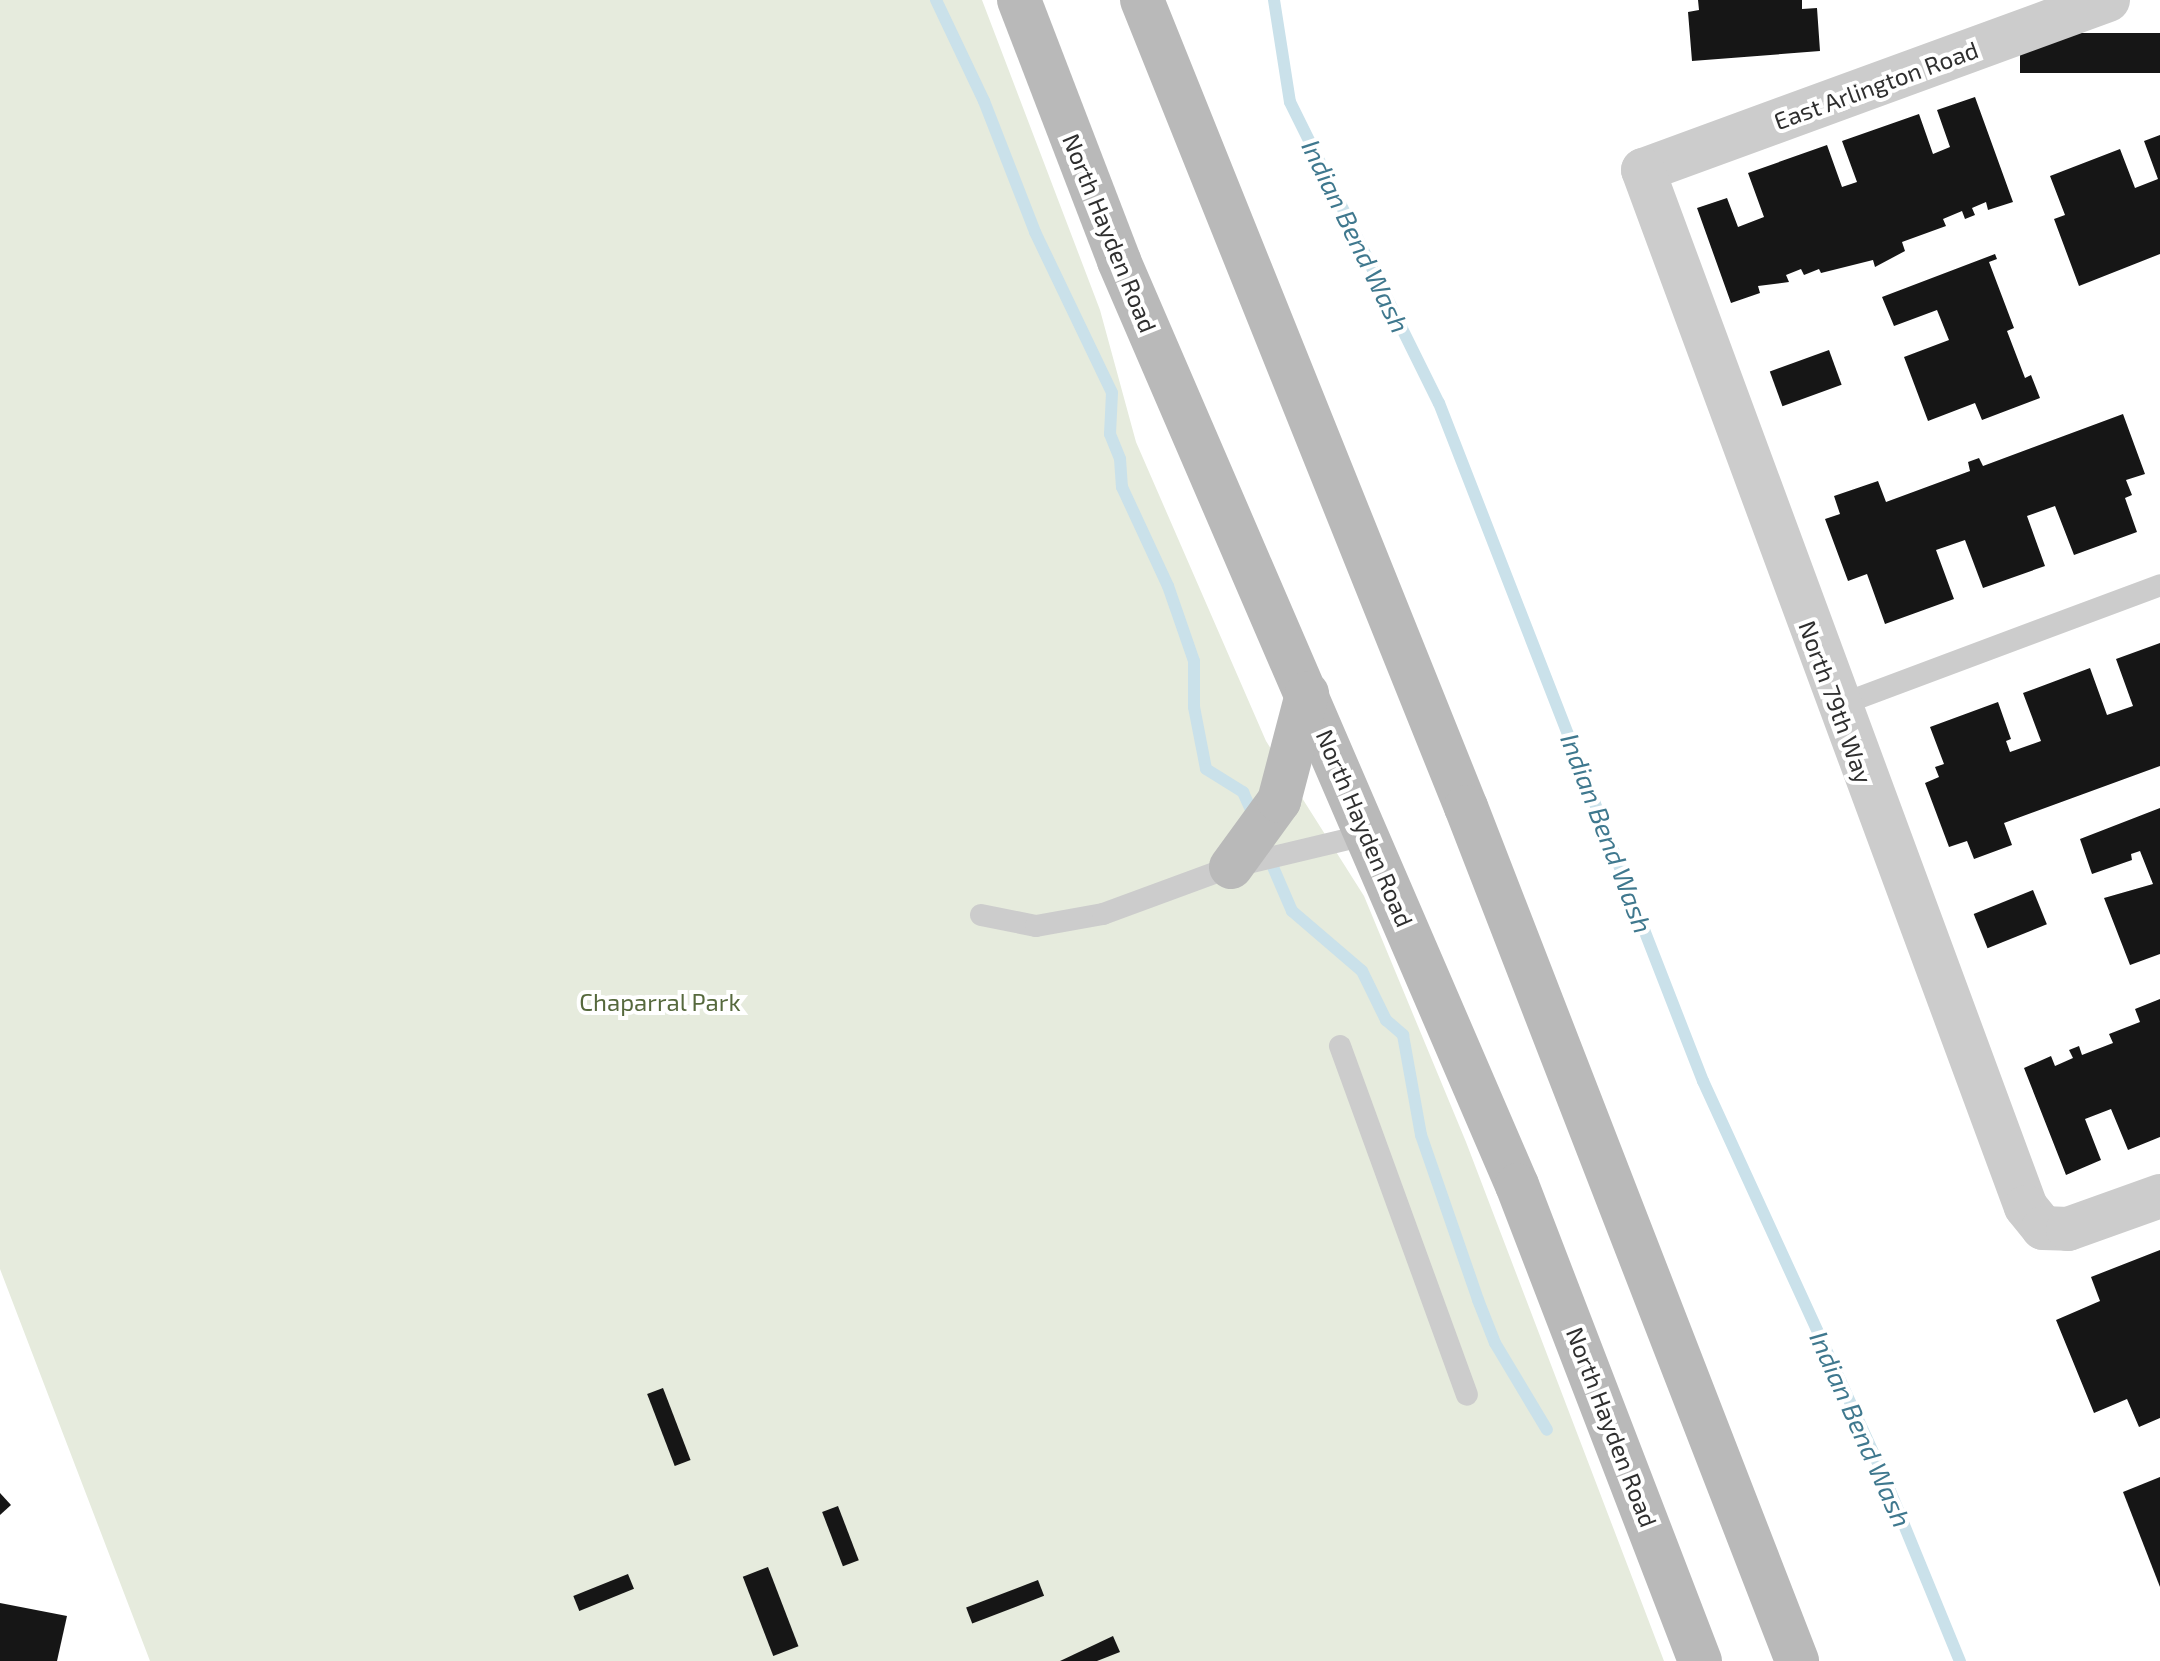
<!DOCTYPE html>
<style>
body{margin:0}
#map{position:relative;width:2160px;height:1661px;overflow:hidden;background:#fff;font-family:"Exo 2",sans-serif}
div>[style]{position:absolute}
.green>*{inset:0;background:#e6ebdd}
.stream>*{height:12px;margin:-6px;padding:0 6px;transform-origin:6px;border-radius:6px;background:#cae1ea}
.building>*{inset:0;background:#161616;transform-origin:0 0}
.lane>*{height:22px;margin:-11px;padding:0 11px;transform-origin:11px;border-radius:11px;background:#ccc}
.street>*{height:44px;margin:-22px;padding:0 22px;transform-origin:22px;border-radius:22px;background:#ccc}
.secondary>*{height:44px;margin:-22px;padding:0 22px;transform-origin:22px;border-radius:22px;background:#b9b9b9}
span{translate:-50% -50%;white-space:nowrap;text-align:center;line-height:1.15;-webkit-text-stroke:8px #fff;paint-order:stroke}
.street-label{font-size:24px;color:#2f2f2f}
.park-label{font-size:24px;color:#56693d}
.water-label{font-size:26px;color:#3f788e;font-style:italic}
</style>
<div id="map">
<div class="green">
<div style="clip-path:polygon(0 0,982px 0,1100px 310px,1136px 442px,1266px 741px,1364px 896px,1466px 1142px,1664px 1661px,150px 1661px,0 1269px)"></div>
</div>
<div class="stream">
<div style="left:936px;top:0;width:112px;rotate:64.6deg"></div>
<div style="left:984px;top:101px;width:141px;rotate:68.7deg"></div>
<div style="left:1035px;top:232px;width:178px;rotate:64.4deg"></div>
<div style="left:1112px;top:393px;width:41px;rotate:92.8deg"></div>
<div style="left:1110px;top:434px;width:27px;rotate:68deg"></div>
<div style="left:1120px;top:459px;width:28px;rotate:86deg"></div>
<div style="left:1122px;top:487px;width:109px;rotate:65.1deg"></div>
<div style="left:1168px;top:586px;width:79px;rotate:70.9deg"></div>
<div style="left:1194px;top:661px;width:46px;rotate:90deg"></div>
<div style="left:1194px;top:707px;width:63px;rotate:79deg"></div>
<div style="left:1206px;top:769px;width:44px;rotate:31.9deg"></div>
<div style="left:1243px;top:792px;width:27px;rotate:66deg"></div>
<div style="left:1274px;top:0;width:103px;rotate:81.1deg"></div>
<div style="left:1290px;top:102px;width:336px;rotate:63.7deg"></div>
<div style="left:1439px;top:403px;width:728px;rotate:68.73deg"></div>
<div style="left:1703px;top:1081px;width:440px;rotate:65.4deg"></div>
<div style="left:1886px;top:1481px;width:195px;rotate:67.7deg"></div>
<div style="left:1267px;top:853px;width:63px;rotate:66.7deg"></div>
<div style="left:1292px;top:911px;width:92px;rotate:40.6deg"></div>
<div style="left:1362px;top:971px;width:55px;rotate:63.9deg"></div>
<div style="left:1386px;top:1020px;width:23px;rotate:41deg"></div>
<div style="left:1403px;top:1035px;width:102px;rotate:79.8deg"></div>
<div style="left:1421px;top:1135px;width:175px;rotate:70.9deg"></div>
<div style="left:1478px;top:1300px;width:46px;rotate:68.4deg"></div>
<div style="left:1495px;top:1343px;width:101px;rotate:59.1deg"></div>
</div>
<div class="building">
<div style="clip-path:polygon(1698px 0,1802px 0,1802px 9px,1817px 8px,1820px 51px,1692px 61px,1688px 12px,1699px 10px)"></div>
<div style="left:2160px;top:33px;width:40px;height:140px;rotate:90deg"></div>
<div style="clip-path:polygon(1975px 97px,2013px 202px,1988px 210px,1986px 202px,1972px 208px,1975px 215px,1965px 219px,1962px 211px,1943px 219px,1946px 226px,1902px 242px,1905px 251px,1875px 267px,1873px 260px,1821px 273px,1819px 269px,1804px 275px,1801px 269px,1786px 275px,1789px 282px,1758px 286px,1760px 293px,1731px 303px,1697px 208px,1727px 198px,1738px 227px,1764px 217px,1748px 173px,1827px 145px,1842px 187px,1857px 182px,1842px 141px,1919px 114px,1933px 154px,1950px 147px,1937px 110px)"></div>
<div style="clip-path:polygon(2160px 135px,2160px 254px,2079px 286px,2054px 219px,2065px 215px,2050px 176px,2120px 149px,2135px 188px,2158px 179px,2144px 141px)"></div>
<div style="clip-path:polygon(1995px 254px,1997px 259px,1989px 262px,2014px 328px,2007px 331px,2025px 378px,2031px 375px,2040px 398px,1982px 420px,1975px 403px,1928px 421px,1904px 357px,1949px 340px,1937px 310px,1894px 326px,1882px 297px)"></div>
<div style="left:1829px;top:350px;width:37px;height:63px;rotate:70deg"></div>
<div style="clip-path:polygon(2123px 414px,2145px 474px,2126px 480px,2132px 495px,2125px 498px,2137px 532px,2074px 555px,2055px 506px,2027px 516px,2045px 566px,1983px 588px,1965px 540px,1936px 550px,1954px 599px,1885px 624px,1867px 574px,1848px 581px,1825px 519px,1840px 514px,1834px 496px,1878px 481px,1886px 502px,1970px 471px,1968px 462px,1979px 458px,1983px 466px)"></div>
<div style="clip-path:polygon(2160px 643px,2160px 766px,2004px 823px,2012px 845px,1974px 859px,1967px 841px,1949px 847px,1925px 783px,1939px 777px,1935px 767px,1944px 764px,1930px 727px,1998px 702px,2011px 739px,2006px 741px,2010px 752px,2041px 741px,2023px 693px,2090px 668px,2107px 715px,2133px 706px,2116px 659px)"></div>
<div style="clip-path:polygon(2160px 808px,2160px 954px,2130px 965px,2104px 898px,2153px 884px,2140px 851px,2131px 854px,2132px 860px,2092px 874px,2080px 839px)"></div>
<div style="left:2033px;top:890px;width:37px;height:64px;rotate:68deg"></div>
<div style="clip-path:polygon(2160px 999px,2160px 1137px,2128px 1150px,2111px 1109px,2085px 1119px,2101px 1160px,2066px 1175px,2024px 1068px,2051px 1056px,2055px 1066px,2073px 1058px,2069px 1050px,2079px 1046px,2082px 1055px,2113px 1043px,2109px 1034px,2140px 1022px,2135px 1009px)"></div>
<div style="clip-path:polygon(2160px 1250px,2160px 1418px,2139px 1427px,2127px 1399px,2094px 1413px,2056px 1320px,2100px 1301px,2091px 1277px)"></div>
<div style="left:663px;top:1388px;width:77px;height:17px;rotate:69deg"></div>
<div style="clip-path:polygon(2160px 1477px,2160px 1587px,2123px 1492px)"></div>
<div style="clip-path:polygon(0 1493px,11px 1505px,0 1515px)"></div>
<div style="left:838px;top:1506px;width:58px;height:17px;rotate:69deg"></div>
<div style="left:768px;top:1567px;width:85px;height:27px;rotate:69deg"></div>
<div style="left:628px;top:1574px;width:16px;height:59px;rotate:68deg"></div>
<div style="left:1038px;top:1580px;width:17px;height:77px;rotate:69deg"></div>
<div style="clip-path:polygon(0 1603px,67px 1616px,57px 1661px,0 1661px)"></div>
<div style="clip-path:polygon(1113px 1636px,1120px 1652px,1097px 1661px,1060px 1661px)"></div>
</div>
<div class="lane">
<div style="left:1837px;top:706px;width:345px;rotate:-20.5deg"></div>
<div style="left:981px;top:915px;width:56px;rotate:11.3deg"></div>
<div style="left:1036px;top:926px;width:68px;rotate:-10.2deg"></div>
<div style="left:1103px;top:914px;width:136px;rotate:-20.2deg"></div>
<div style="left:1231px;top:867px;width:142px;rotate:-13.4deg"></div>
<div style="left:1340px;top:1046px;width:371px;rotate:70deg"></div>
</div>
<div class="street">
<div style="left:2108px;top:0;width:495px;rotate:159.9deg"></div>
<div style="left:1643px;top:170px;width:1105px;rotate:69.73deg"></div>
<div style="left:2026px;top:1207px;width:27px;rotate:51deg"></div>
<div style="left:2043px;top:1228px;width:25px;rotate:2deg"></div>
<div style="left:2068px;top:1229px;width:98px;rotate:-19.7deg"></div>
</div>
<div class="secondary">
<div style="left:1019px;top:0;width:280px;rotate:69deg"></div>
<div style="left:1119px;top:261px;width:1006px;rotate:66.7deg"></div>
<div style="left:1517px;top:1185px;width:510px;rotate:68.97deg"></div>
<div style="left:1142px;top:0;width:870px;rotate:68.13deg"></div>
<div style="left:1466px;top:807px;width:916px;rotate:68.81deg"></div>
<div style="left:1231px;top:867px;width:82px;rotate:-54deg"></div>
<div style="left:1279px;top:801px;width:111px;rotate:-75.3deg"></div>
</div>
<div class="street-label">
<span style="left:1876px;top:85px;rotate:-20deg">East Arlington Road</span>
<span style="left:1110px;top:233px;rotate:68deg">North Hayden Road</span>
<span style="left:1836px;top:702px;rotate:70deg">North 79th Way</span>
<span style="left:1365px;top:828px;rotate:67deg">North Hayden Road</span>
<span style="left:1612px;top:1427px;rotate:69deg">North Hayden Road</span>
</div>
<div class="park-label">
<span style="left:660px;top:1002px">Chaparral Park</span>
</div>
<div class="water-label">
<span style="left:1356px;top:236px;rotate:64deg">Indian Bend Wash</span>
<span style="left:1607px;top:833px;rotate:69deg">Indian Bend Wash</span>
<span style="left:1861px;top:1429px;rotate:66deg">Indian Bend Wash</span>
</div>
</div>
